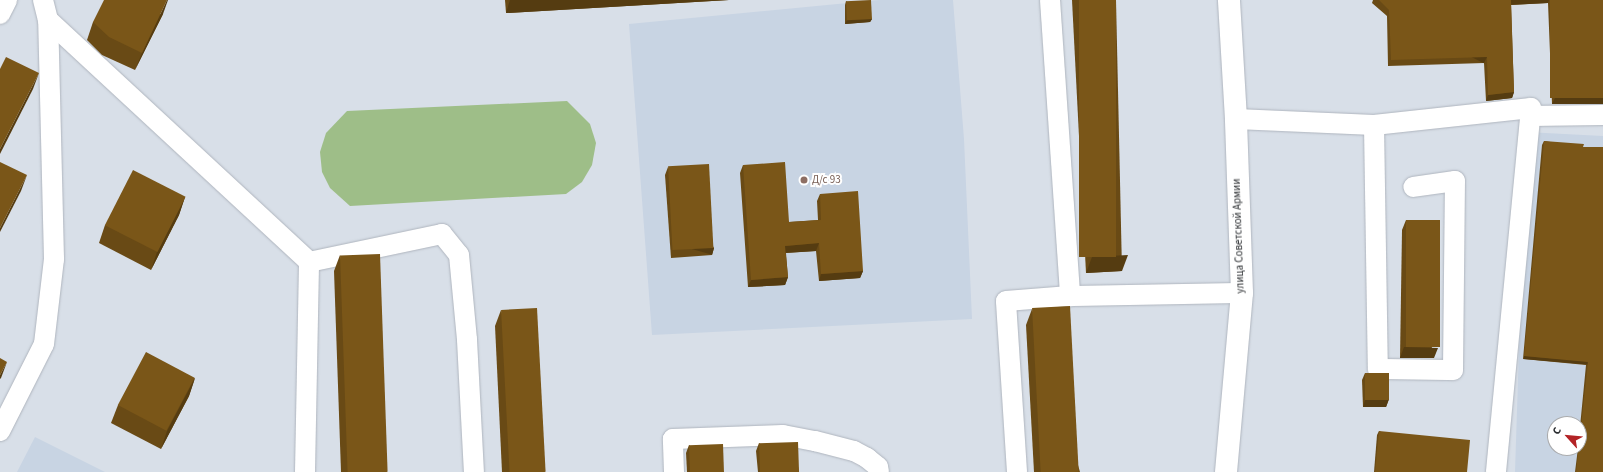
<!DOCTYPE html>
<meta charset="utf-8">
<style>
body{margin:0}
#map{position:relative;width:1603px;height:472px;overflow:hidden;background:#d8dfe8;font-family:"Source Sans 3",sans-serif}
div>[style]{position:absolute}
.built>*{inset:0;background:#c8d4e3}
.green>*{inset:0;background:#9ebe88}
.roads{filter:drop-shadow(0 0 1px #afb5be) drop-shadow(0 0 1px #afb5be)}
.minor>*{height:20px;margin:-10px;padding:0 10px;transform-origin:10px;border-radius:10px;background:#fff}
.major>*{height:22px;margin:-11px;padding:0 11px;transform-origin:11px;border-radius:11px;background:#fff}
.wall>*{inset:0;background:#694a15}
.shaded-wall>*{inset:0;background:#553c11;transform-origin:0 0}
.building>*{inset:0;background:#7a5618;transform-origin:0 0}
.dots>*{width:11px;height:11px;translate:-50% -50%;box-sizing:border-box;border:2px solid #fff;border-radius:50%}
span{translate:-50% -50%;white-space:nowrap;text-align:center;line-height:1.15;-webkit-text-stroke:4px #fff;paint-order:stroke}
.education-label{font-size:11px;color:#785e54}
.left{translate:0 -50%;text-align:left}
.street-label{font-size:11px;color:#2b2e31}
.north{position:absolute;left:1547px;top:416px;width:40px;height:40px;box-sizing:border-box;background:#fff;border:1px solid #aaabad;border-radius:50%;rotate:297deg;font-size:11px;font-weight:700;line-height:16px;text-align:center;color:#2b2e31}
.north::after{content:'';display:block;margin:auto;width:14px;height:18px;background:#b32326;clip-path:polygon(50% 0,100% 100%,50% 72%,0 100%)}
</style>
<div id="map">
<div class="built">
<div style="clip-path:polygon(879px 0,953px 0,964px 139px,972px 319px,652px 335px,629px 24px)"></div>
<div style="clip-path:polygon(evenodd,1526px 132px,1603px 136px,1603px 472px,1515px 472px,1526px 132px,1555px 424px,1579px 424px,1579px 448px,1555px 448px,1555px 424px)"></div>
<div style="clip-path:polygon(35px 437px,105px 472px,17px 472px)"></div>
</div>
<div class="green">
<div style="clip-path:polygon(567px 101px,590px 124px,596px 143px,592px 165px,582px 182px,566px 194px,350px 206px,330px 188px,322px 172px,320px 152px,326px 133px,347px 111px)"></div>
</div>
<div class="roads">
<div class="minor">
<div style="left:1050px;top:0;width:297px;rotate:86.1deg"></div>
<div style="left:1070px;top:296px;width:172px;rotate:-1deg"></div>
<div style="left:0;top:14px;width:16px;rotate:-63deg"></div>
<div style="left:48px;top:20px;width:356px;rotate:42.8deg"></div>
<div style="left:1530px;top:116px;width:73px;rotate:-0.8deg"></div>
<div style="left:1236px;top:119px;width:138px;rotate:2.5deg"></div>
<div style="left:1374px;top:125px;width:158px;rotate:-6.2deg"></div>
<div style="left:1531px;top:108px;width:366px;rotate:95.5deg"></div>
<div style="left:1374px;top:125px;width:244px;rotate:89.1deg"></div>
<div style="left:1378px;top:369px;width:75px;rotate:0.8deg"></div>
<div style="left:1453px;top:370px;width:189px;rotate:-89.4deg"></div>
<div style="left:1455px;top:181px;width:42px;rotate:171.9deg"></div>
<div style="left:0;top:431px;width:97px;rotate:-63.2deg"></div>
<div style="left:44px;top:344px;width:86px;rotate:-83.3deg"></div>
<div style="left:54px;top:259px;width:239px;rotate:-91.4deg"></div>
<div style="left:48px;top:20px;width:21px;rotate:-104deg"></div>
<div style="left:305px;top:472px;width:210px;rotate:-88.9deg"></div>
<div style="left:309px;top:262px;width:136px;rotate:-11.9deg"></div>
<div style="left:442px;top:234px;width:27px;rotate:51deg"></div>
<div style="left:459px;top:255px;width:85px;rotate:84.6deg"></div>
<div style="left:467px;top:340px;width:132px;rotate:87deg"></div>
<div style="left:674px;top:472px;width:33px;rotate:-92deg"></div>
<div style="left:673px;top:439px;width:110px;rotate:-2.1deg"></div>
<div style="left:783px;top:435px;width:33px;rotate:11deg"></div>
<div style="left:815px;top:441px;width:40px;rotate:14.4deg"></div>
<div style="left:854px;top:451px;width:15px;rotate:28deg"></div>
<div style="left:867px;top:458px;width:14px;rotate:39deg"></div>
<div style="left:878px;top:467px;width:5px;rotate:79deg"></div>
<div style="left:1017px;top:472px;width:171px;rotate:-93.7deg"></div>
<div style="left:1006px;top:301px;width:64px;rotate:-4.5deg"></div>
</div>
<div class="major">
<div style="left:1226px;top:472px;width:180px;rotate:-84.9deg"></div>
<div style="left:1242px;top:293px;width:174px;rotate:-92deg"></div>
<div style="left:1236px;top:119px;width:119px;rotate:-93.4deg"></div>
</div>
</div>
<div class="wall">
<div style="clip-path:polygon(505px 0,729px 0,506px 13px)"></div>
<div style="clip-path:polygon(1072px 0,1116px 0,1122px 271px,1086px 273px)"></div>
<div style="clip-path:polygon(1373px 0,1603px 0,1603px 104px,1552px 104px,1548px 3px,1511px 5px,1514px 92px,1512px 98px,1486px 101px,1484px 63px,1388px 66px,1387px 16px,1372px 3px)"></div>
<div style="clip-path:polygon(846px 1px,872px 19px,870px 22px,845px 24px,845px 5px)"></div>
<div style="clip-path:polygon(163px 14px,135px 70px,102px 55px,87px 40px,93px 22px)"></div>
<div style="clip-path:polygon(1544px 141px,1583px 147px,1603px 472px,1575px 472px,1578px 448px,1579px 448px,1579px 437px,1586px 365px,1523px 359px,1542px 145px)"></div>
<div style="clip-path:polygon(743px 165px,789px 222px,818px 220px,817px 201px,820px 194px,863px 271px,860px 278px,819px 281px,816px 251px,786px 253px,788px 277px,785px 285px,748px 287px,740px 173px)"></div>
<div style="clip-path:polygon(668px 167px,714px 248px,712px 255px,671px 258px,665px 175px)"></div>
<div style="clip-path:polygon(185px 197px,179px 215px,151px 270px,99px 243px,105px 225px)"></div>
<div style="clip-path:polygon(1406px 220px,1434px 358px,1400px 358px,1402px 230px)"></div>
<div style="clip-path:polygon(340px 255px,387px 472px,341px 472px,334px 271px)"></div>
<div style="clip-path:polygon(1032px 309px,1080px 472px,1034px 472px,1026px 325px)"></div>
<div style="clip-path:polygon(501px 310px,545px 472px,502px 472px,495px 326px)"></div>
<div style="clip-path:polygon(1365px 373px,1389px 399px,1386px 407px,1363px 407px,1362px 380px)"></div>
<div style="clip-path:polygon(195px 378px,189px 396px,161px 449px,111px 423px,118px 405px)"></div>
<div style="clip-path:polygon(1379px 431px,1467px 472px,1374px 472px,1377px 435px)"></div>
<div style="clip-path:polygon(759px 443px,799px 472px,758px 472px,756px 451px)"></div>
<div style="clip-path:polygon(689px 445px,724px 472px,687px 472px,686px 453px)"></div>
</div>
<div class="shaded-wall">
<div style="clip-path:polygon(167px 0,168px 0,163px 14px,135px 70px,142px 53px)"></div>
<div style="clip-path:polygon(510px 0,729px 0,506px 13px)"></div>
<div style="clip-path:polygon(1510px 0,1549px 0,1548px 3px,1508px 5px)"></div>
<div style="clip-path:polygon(872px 19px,870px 22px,845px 24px,847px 20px)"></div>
<div style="left:1487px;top:57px;width:7px;height:96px;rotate:117deg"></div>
<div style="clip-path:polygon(39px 73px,33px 89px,0 154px,0 149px)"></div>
<div style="clip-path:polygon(1514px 92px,1512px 98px,1486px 101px,1488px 95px)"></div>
<div style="clip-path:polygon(1603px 97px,1603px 104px,1552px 104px,1555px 98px)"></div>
<div style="clip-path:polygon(27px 175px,21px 191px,0 232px,0 228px)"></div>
<div style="clip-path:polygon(185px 197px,179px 215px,151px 270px,157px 252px)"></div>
<div style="clip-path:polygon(819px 243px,816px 251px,783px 253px,785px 246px)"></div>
<div style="left:714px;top:248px;width:7px;height:41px;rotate:106deg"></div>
<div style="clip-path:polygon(1128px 255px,1122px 271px,1086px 273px,1092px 257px)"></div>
<div style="clip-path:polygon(863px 271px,860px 278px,819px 281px,821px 274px)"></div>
<div style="clip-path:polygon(788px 277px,785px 285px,748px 287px,751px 280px)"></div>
<div style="clip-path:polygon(1404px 347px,1438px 348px,1434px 358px,1400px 358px)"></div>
<div style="left:1524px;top:356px;width:64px;height:3px;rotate:5deg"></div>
<div style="clip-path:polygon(7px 362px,1px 378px,0 379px,0 375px)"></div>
<div style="clip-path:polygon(195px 378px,189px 396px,161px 449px,167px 431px)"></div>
<div style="clip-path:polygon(1389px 399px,1386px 407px,1363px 407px,1365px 400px)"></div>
</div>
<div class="building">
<div style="clip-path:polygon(104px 0,167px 0,142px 53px,109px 37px,93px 22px)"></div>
<div style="left:871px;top:0;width:19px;height:25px;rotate:87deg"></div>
<div style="left:1079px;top:0;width:37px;height:257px"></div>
<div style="clip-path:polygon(1379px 0,1511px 0,1514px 92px,1488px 95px,1487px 57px,1391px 60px,1389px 10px)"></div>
<div style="left:1550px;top:0;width:53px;height:98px"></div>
<div style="clip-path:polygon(6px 57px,39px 73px,0 149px,0 69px)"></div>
<div style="clip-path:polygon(1544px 141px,1584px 144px,1583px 147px,1603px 147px,1603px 472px,1576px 472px,1588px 362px,1524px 356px)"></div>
<div style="clip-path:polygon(0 162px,27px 175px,0 228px)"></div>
<div style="clip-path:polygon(785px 162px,789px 222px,821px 220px,820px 194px,858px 191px,863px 271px,821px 274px,819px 243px,785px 246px,788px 277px,751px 280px,743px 165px)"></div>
<div style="left:709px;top:164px;width:84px;height:41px;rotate:87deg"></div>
<div style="left:133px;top:170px;width:59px;height:62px;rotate:27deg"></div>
<div style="left:1406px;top:220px;width:34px;height:127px"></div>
<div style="left:380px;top:254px;width:218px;height:40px;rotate:88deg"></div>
<div style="left:1070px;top:306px;width:166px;height:38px;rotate:87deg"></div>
<div style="left:537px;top:308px;width:164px;height:36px;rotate:87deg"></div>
<div style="left:146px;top:352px;width:55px;height:60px;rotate:28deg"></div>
<div style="clip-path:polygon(0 358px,7px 362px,0 375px)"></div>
<div style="left:1365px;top:373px;width:24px;height:27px"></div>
<div style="clip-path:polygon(1379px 431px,1470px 440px,1467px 472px,1375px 472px)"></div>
<div style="left:798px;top:442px;width:30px;height:39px;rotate:88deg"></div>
<div style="left:723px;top:444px;width:28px;height:34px;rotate:88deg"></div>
</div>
<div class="dots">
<div style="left:804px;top:180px;background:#8d6e63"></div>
</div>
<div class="education-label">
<span class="left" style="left:812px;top:180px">Д/с 93</span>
</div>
<div class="street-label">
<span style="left:1239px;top:236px;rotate:-92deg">улица Советской Армии</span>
</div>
<div class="north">С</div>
</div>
